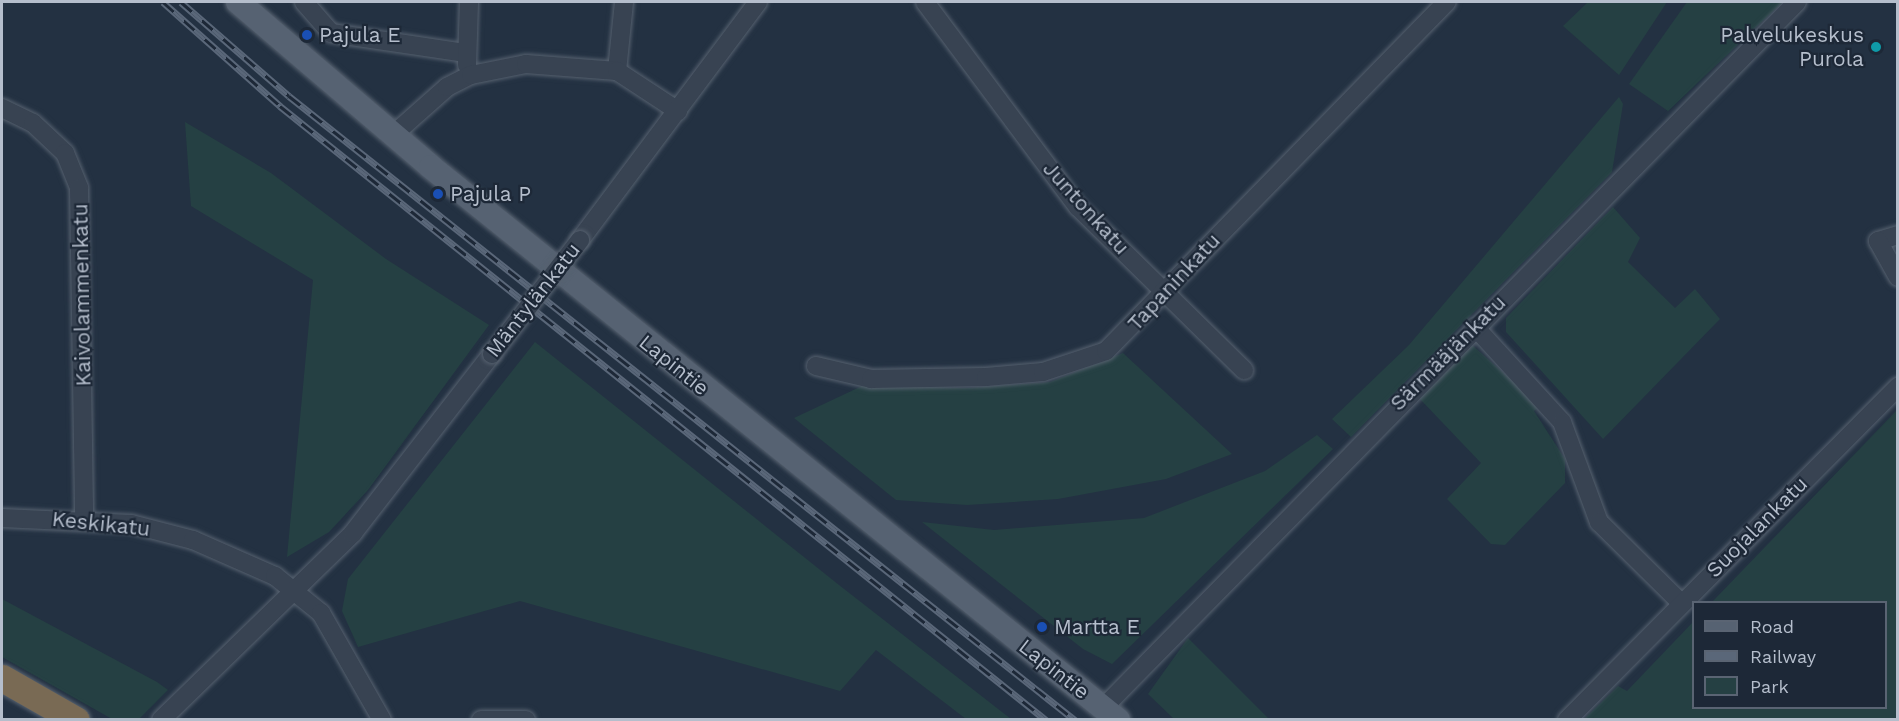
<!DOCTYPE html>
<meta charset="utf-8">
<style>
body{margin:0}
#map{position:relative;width:1899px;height:721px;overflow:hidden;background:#233142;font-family:"Work Sans",sans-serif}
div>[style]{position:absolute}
.green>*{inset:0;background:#254043}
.roads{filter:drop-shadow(0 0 2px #56616f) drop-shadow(0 0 2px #56616f)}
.minor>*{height:18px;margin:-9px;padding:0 9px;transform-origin:9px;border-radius:9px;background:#384352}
.major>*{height:24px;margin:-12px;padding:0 12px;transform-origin:12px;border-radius:12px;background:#566272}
.highway>*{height:27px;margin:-13.5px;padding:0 13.5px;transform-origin:13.5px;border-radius:13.5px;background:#796a54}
.rail>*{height:7px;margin-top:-3.5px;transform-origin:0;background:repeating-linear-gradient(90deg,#1d2837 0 14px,#5a6779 0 28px);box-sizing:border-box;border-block:2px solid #5a6779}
.bridges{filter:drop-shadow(0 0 2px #56616f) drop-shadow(0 0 2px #56616f)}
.minor-bridge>*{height:18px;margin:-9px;padding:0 9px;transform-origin:9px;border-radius:9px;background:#384352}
.dots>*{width:16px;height:16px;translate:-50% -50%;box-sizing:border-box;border:3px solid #1d2837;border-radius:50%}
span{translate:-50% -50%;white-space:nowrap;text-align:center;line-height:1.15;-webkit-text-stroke:4.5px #1d2837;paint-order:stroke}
.poi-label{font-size:21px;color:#b5becc}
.left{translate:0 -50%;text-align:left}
.right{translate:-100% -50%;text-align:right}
.street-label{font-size:21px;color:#b5becc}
.frame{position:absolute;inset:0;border:3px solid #b5becc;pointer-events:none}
.legend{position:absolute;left:1692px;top:601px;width:195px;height:108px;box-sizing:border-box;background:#1d2837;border:2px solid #5a6473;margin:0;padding:8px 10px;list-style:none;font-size:18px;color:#b5becc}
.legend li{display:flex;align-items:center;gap:12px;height:30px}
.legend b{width:30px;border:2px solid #5a6473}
</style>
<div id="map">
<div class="green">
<div style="clip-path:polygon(1588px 2px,1667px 2px,1619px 75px,1563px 26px)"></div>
<div style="clip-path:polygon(1687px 2px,1783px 2px,1668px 111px,1629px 84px)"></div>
<div style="clip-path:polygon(1619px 97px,1623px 104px,1612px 172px,1351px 437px,1332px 419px,1409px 345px)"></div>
<div style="clip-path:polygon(185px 122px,271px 173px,386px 259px,489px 325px,368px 490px,329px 532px,287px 557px,313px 280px,191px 206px)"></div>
<div style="clip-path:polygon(1613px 207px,1640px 238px,1628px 262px,1675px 308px,1695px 289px,1720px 319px,1603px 439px,1506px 332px,1506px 318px)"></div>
<div style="clip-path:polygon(535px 342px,839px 585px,1011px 719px,966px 719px,876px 650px,840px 691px,520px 601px,358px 647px,342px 611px,348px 579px)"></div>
<div style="clip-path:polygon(1472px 345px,1540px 405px,1534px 411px,1565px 459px,1565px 483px,1505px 545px,1491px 544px,1447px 499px,1481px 463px,1419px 398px)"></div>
<div style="clip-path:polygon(1123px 353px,1232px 454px,1166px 479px,1058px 499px,967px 505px,896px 500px,794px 418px,862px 386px,968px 388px,1050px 382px)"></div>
<div style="clip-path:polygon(1897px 410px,1897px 719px,1584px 719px,1618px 686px,1627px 691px,1693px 622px,1694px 708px,1886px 708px,1886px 602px,1712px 602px)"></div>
<div style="clip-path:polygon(1317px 435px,1333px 449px,1112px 664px,1083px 649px,922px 522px,994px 530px,1144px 518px,1265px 471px)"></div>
<div style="clip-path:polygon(2px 599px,157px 682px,168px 690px,139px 719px,112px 719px,2px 657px)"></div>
<div style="clip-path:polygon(1188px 638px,1269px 719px,1174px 719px,1148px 694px)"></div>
</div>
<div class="roads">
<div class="minor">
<div style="left:304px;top:2px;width:41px;rotate:48.9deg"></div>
<div style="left:331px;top:33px;width:135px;rotate:8.5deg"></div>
<div style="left:925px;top:2px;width:256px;rotate:53.3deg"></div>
<div style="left:1078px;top:207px;width:233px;rotate:44.5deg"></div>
<div style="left:467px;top:65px;width:63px;rotate:-88.2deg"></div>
<div style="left:617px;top:71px;width:69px;rotate:-84.2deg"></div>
<div style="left:2px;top:108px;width:34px;rotate:26deg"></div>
<div style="left:33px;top:123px;width:44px;rotate:43.2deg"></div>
<div style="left:65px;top:153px;width:38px;rotate:68deg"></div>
<div style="left:79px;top:188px;width:332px;rotate:89.1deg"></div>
<div style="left:393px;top:135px;width:72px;rotate:-41.6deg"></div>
<div style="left:447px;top:87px;width:27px;rotate:-27deg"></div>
<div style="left:471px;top:75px;width:56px;rotate:-11.3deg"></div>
<div style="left:526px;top:64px;width:91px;rotate:4.4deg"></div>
<div style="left:617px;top:71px;width:73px;rotate:33.3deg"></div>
<div style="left:1898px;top:235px;width:21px;rotate:163deg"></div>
<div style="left:1878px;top:241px;width:41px;rotate:60.9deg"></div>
<div style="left:580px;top:240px;width:297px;rotate:-53.2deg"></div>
<div style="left:1475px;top:327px;width:129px;rotate:47.5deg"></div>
<div style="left:1562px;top:422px;width:107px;rotate:69.7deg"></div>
<div style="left:1599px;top:522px;width:115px;rotate:44.6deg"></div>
<div style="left:816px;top:366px;width:57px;rotate:13.3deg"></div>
<div style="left:871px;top:379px;width:115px;rotate:-1deg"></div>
<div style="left:986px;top:377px;width:57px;rotate:-5deg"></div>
<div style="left:1043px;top:372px;width:66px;rotate:-18.4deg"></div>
<div style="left:1106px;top:351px;width:488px;rotate:-45.7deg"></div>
<div style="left:2px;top:518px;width:129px;rotate:2.7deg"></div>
<div style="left:131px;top:524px;width:64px;rotate:14.5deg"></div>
<div style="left:193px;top:540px;width:90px;rotate:23.7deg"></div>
<div style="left:275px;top:576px;width:59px;rotate:38.8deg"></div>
<div style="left:321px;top:613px;width:123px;rotate:60.3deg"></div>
<div style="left:1103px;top:708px;width:990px;rotate:-45.49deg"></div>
<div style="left:161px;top:720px;width:268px;rotate:-44.2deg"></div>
<div style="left:353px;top:533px;width:227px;rotate:-52.2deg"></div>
<div style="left:481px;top:720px;width:45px"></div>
<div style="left:1567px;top:720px;width:470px;rotate:-45.2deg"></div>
</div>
<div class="major">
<div style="left:238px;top:2px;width:254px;rotate:40.5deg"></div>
<div style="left:431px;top:167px;width:882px;rotate:38.83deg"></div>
</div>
<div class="highway">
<div style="left:2px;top:678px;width:85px;rotate:29.6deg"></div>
</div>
</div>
<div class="rail">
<div style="left:163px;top:2px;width:157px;rotate:41.6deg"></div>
<div style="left:280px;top:106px;width:982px;rotate:38.71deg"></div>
<div style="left:181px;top:2px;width:143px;rotate:41deg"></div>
<div style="left:289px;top:96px;width:1004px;rotate:38.45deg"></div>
</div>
<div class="bridges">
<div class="minor-bridge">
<div style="left:492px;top:354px;width:144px;rotate:-52.3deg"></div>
</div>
</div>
<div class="dots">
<div style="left:307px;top:35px;background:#1a4fb4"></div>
<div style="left:1876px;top:47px;background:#0f9aa8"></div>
<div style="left:438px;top:194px;background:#1a4fb4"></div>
<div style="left:1042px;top:627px;background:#1a4fb4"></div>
</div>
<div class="poi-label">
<span class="left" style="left:319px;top:35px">Pajula E</span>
<span class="right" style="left:1864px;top:47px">Palvelukeskus<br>Purola</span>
<span class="left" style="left:450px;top:194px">Pajula P</span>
<span class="left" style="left:1054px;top:627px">Martta E</span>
</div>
<div class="street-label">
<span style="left:1086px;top:208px;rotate:48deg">Juntonkatu</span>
<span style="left:1174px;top:282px;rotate:-47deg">Tapaninkatu</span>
<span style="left:82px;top:295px;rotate:-91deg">Kaivolammenkatu</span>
<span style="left:533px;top:300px;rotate:-52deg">Mäntylänkatu</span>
<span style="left:1448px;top:353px;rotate:-45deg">Särmääjänkatu</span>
<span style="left:674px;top:365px;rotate:39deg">Lapintie</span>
<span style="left:101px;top:524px;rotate:6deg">Keskikatu</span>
<span style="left:1757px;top:527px;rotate:-45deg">Suojalankatu</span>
<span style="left:1054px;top:669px;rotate:38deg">Lapintie</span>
</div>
<div class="frame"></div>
<ul class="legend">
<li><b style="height:8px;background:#566272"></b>Road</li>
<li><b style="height:8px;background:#5a6779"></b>Railway</li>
<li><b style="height:16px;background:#254043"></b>Park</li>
</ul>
</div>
